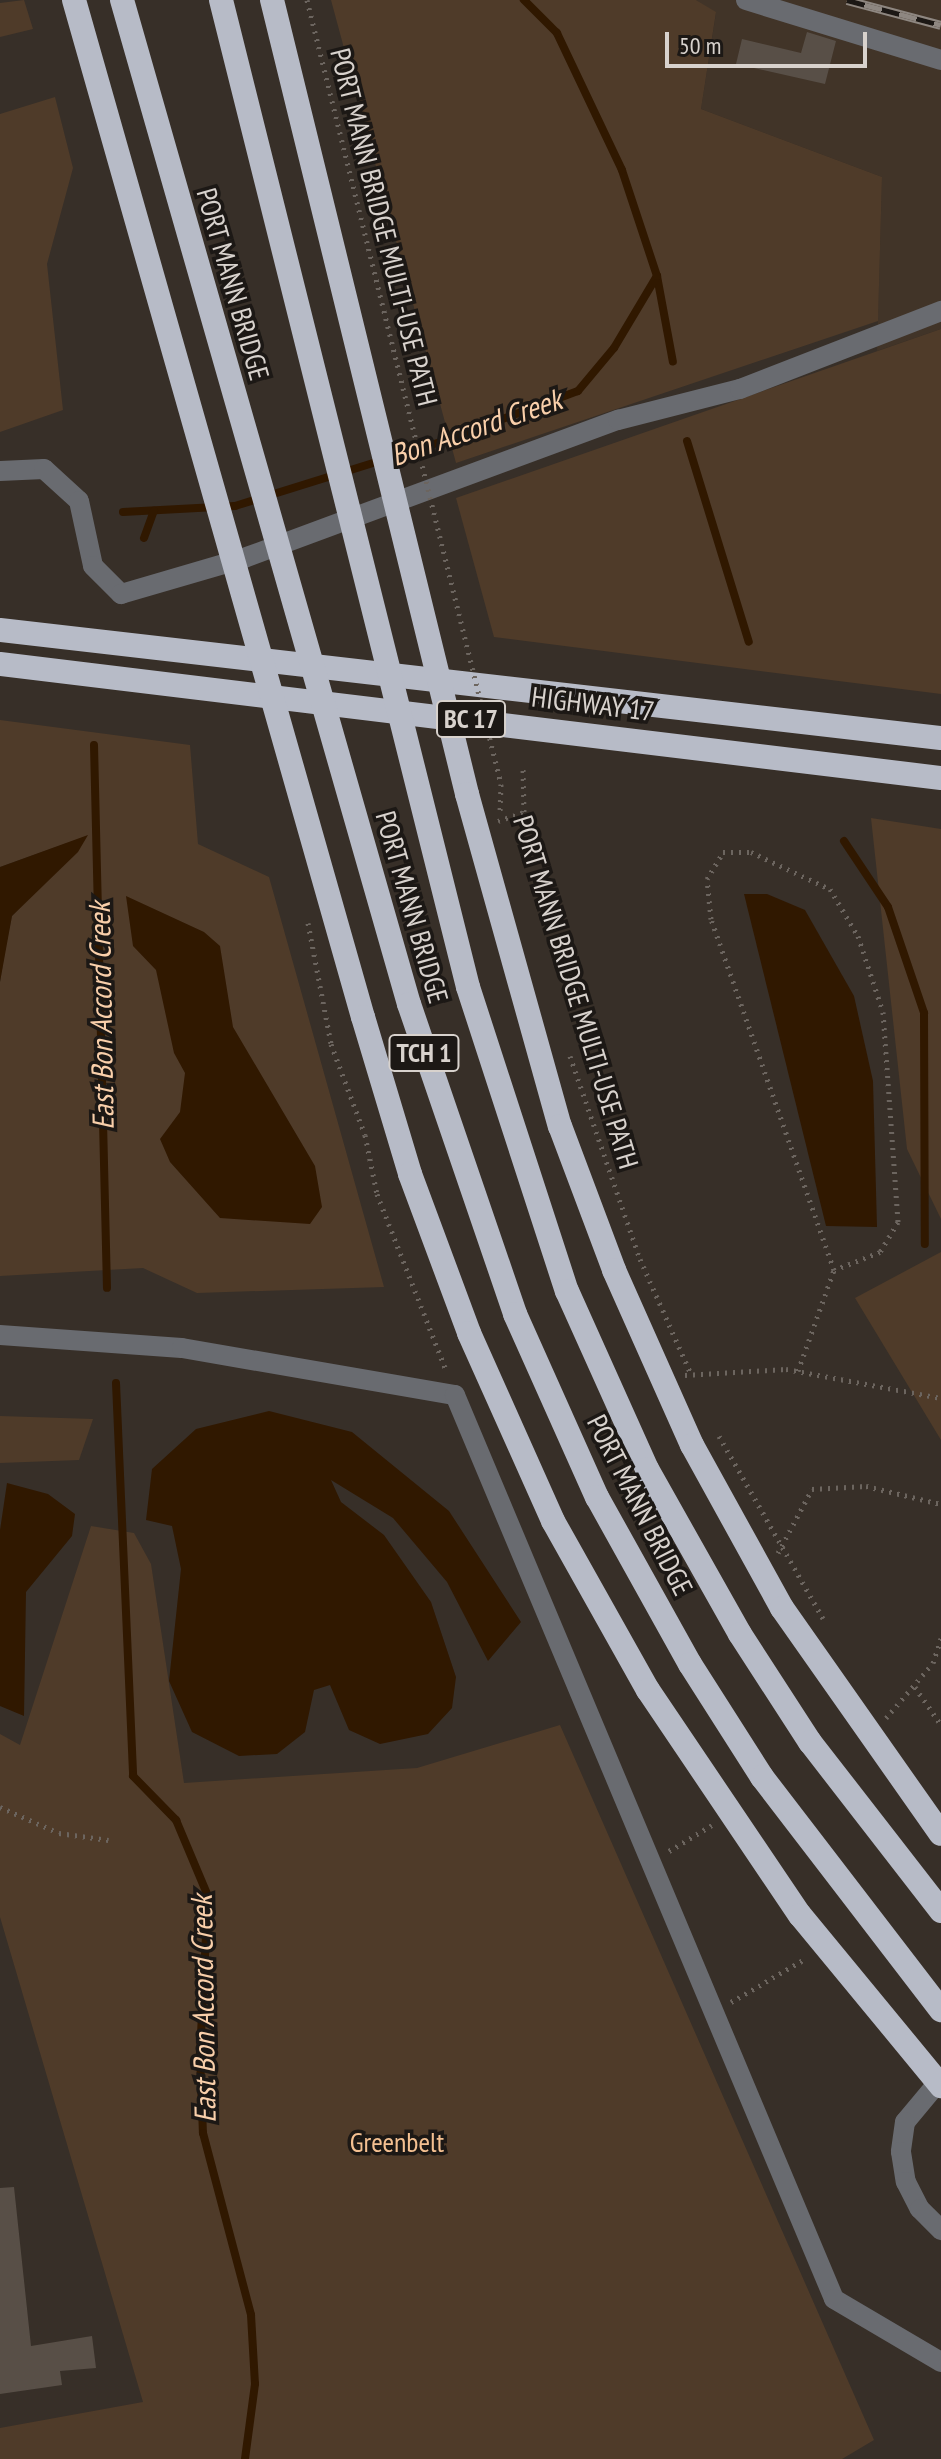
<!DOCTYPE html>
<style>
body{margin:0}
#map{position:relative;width:941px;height:2459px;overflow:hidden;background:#372f28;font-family:"PT Sans Narrow",sans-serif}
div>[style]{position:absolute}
.built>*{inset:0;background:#413428}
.green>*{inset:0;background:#4f3b29}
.water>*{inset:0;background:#301800}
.stream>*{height:8px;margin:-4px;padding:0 4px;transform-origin:4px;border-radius:4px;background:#301800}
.building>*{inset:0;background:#584f47}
.path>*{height:5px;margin-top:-2.5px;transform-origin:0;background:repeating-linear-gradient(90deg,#6c655f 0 2px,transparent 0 8px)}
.minor>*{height:20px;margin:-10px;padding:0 10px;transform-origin:10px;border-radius:10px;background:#696b70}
.highway>*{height:24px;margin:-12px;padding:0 12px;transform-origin:12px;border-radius:12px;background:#b7bbc7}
.rail>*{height:9px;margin-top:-4.5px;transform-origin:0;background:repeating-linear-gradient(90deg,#1c1815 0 18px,#8e8781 0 36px);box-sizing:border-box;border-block:2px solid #8e8781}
.path-bridge>*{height:5px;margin-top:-2.5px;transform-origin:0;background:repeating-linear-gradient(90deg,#6c655f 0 2px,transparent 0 8px)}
.highway-bridge>*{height:24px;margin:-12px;padding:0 12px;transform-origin:12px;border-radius:12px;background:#b7bbc7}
span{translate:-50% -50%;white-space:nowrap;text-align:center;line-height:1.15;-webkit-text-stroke:7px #1c1815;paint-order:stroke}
.shield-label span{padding:2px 6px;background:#1c1815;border:2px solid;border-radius:6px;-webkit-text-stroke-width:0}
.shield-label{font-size:26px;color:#d8d2cd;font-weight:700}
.street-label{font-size:28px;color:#d8d2cd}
.park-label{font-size:28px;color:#f4c091}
.water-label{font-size:30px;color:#f9cfaa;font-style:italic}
.scale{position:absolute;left:665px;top:32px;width:202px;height:36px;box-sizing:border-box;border:4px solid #d8d2cd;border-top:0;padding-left:10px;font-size:24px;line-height:28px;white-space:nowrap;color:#d8d2cd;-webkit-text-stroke:6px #1c1815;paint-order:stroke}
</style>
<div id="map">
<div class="built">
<div style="clip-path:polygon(696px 0,941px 0,941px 329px,877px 351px,882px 177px,701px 109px,716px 13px)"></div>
</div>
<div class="green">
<div style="clip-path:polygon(24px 0,33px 29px,0 37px,0 3px)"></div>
<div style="clip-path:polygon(331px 0,696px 0,716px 12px,701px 109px,882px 177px,878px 321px,456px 463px)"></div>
<div style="clip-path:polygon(55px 97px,73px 168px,47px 264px,63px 410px,0 432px,0 114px)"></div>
<div style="clip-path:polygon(941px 329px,941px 694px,494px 637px,456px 498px)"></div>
<div style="clip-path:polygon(0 720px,190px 745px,198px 844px,269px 877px,384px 1287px,197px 1293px,143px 1268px,0 1276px,0 982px,6px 945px,12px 916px,87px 836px,0 867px)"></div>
<div style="clip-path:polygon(871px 818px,941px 829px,941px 1219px,907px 1149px)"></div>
<div style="clip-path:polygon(941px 1252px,941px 1440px,855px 1298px)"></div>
<div style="clip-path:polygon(0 1416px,93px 1419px,79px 1460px,0 1463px)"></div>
<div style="clip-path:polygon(91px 1526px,134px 1533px,151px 1564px,184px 1783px,417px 1768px,560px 1725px,874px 2440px,842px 2459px,0 2459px,0 2428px,143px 2402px,0 1917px,0 1734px,20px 1745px)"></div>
</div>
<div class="water">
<div style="clip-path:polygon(88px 835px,78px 852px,12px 916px,0 982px,0 867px)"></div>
<div style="clip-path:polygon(744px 894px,767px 894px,805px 910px,854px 996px,873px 1081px,877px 1227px,826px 1226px)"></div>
<div style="clip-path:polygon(126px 896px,204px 932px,220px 946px,233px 1027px,315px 1166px,322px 1207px,310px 1224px,220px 1218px,170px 1162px,160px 1139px,180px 1112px,185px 1073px,174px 1053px,156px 970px,133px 946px)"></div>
<div style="clip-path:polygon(269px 1411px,352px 1432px,449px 1511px,521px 1622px,488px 1661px,447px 1582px,393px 1518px,331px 1480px,341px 1502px,384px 1535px,431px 1602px,456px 1677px,452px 1708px,428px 1734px,380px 1744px,349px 1730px,330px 1685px,314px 1690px,305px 1732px,277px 1754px,239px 1756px,192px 1732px,169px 1681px,181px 1569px,172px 1526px,146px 1520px,152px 1469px,196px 1429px)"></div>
<div style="clip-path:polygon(7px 1483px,48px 1494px,75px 1514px,72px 1536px,26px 1592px,24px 1716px,0 1706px,0 1530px)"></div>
</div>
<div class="stream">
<div style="left:657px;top:276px;width:87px;rotate:79.5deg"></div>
<div style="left:687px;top:441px;width:210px;rotate:72.9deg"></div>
<div style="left:123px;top:512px;width:112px;rotate:-3.1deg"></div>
<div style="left:235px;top:506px;width:216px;rotate:-17.3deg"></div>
<div style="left:441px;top:442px;width:146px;rotate:-20.4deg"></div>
<div style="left:578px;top:391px;width:56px;rotate:-50.1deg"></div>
<div style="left:614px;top:348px;width:84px;rotate:-59.2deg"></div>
<div style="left:657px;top:276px;width:112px;rotate:-108.3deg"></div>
<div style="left:622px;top:170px;width:152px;rotate:-115.4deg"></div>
<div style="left:557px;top:33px;width:47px;rotate:-135deg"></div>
<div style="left:144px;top:538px;width:29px;rotate:-70deg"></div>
<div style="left:94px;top:745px;width:543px;rotate:88.63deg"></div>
<div style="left:844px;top:841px;width:79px;rotate:56.3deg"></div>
<div style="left:888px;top:907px;width:112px;rotate:71.2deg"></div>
<div style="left:924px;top:1013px;width:231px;rotate:89.8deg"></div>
<div style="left:116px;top:1383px;width:393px;rotate:87.5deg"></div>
<div style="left:133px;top:1776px;width:62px;rotate:45.7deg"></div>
<div style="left:176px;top:1820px;width:82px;rotate:67.2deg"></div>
<div style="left:208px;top:1896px;width:157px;rotate:92.9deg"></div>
<div style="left:200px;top:2053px;width:80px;rotate:87.9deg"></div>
<div style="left:203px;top:2133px;width:188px;rotate:75.2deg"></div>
<div style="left:251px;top:2315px;width:69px;rotate:86.7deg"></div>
<div style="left:255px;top:2384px;width:76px;rotate:97.6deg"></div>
</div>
<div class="building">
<div style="clip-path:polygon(807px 32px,836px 41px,825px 84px,736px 64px,742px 39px,801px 53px)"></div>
<div style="clip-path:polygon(14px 2187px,31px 2346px,92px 2336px,96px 2368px,60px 2371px,62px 2385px,0 2394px,0 2188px)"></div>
</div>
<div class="path">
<div style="left:498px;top:821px;width:28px;rotate:-19deg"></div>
<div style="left:524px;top:812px;width:45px;rotate:-91.3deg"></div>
<div style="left:308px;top:923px;width:123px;rotate:79.2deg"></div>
<div style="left:331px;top:1044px;width:97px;rotate:69.5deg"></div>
<div style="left:365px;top:1135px;width:60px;rotate:78.5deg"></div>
<div style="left:377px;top:1194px;width:189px;rotate:68.6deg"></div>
<div style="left:798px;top:1371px;width:107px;rotate:-70.4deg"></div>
<div style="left:834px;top:1270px;width:372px;rotate:-109.3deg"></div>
<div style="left:711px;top:919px;width:40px;rotate:-95.7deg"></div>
<div style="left:707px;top:879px;width:31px;rotate:-59deg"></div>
<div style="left:723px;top:852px;width:28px"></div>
<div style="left:751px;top:852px;width:87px;rotate:25.1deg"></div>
<div style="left:830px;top:889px;width:55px;rotate:59.2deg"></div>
<div style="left:858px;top:936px;width:80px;rotate:71.8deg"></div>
<div style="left:883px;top:1012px;width:211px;rotate:85.9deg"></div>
<div style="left:898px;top:1222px;width:35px;rotate:121deg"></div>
<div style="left:880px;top:1252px;width:49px;rotate:158.6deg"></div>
<div style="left:685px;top:1375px;width:101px;rotate:-3.4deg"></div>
<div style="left:786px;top:1369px;width:158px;rotate:10.6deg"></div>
<div style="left:778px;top:1553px;width:72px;rotate:-62deg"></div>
<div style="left:812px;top:1489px;width:54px;rotate:-3.2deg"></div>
<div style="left:866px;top:1486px;width:77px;rotate:13.5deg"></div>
<div style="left:915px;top:1687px;width:46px;rotate:55.6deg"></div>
<div style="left:886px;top:1718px;width:72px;rotate:-49.5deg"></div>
<div style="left:933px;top:1663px;width:26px;rotate:-72deg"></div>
<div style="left:0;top:1807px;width:64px;rotate:23.8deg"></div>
<div style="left:59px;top:1833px;width:50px;rotate:8deg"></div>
<div style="left:669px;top:1851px;width:50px;rotate:-31.2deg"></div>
<div style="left:731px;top:2002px;width:86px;rotate:-30.2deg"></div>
</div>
<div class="minor">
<div style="left:746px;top:0;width:204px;rotate:17.1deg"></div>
<div style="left:0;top:471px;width:44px;rotate:-2.6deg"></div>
<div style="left:44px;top:469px;width:47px;rotate:42.4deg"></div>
<div style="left:79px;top:501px;width:66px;rotate:77.8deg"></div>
<div style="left:93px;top:566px;width:40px;rotate:45deg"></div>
<div style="left:121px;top:594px;width:128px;rotate:-16.3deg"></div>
<div style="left:244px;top:558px;width:399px;rotate:-20.3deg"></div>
<div style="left:618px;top:420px;width:126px;rotate:-14.3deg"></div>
<div style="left:740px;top:389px;width:216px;rotate:-21.2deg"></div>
<div style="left:0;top:1335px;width:182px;rotate:4.1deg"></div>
<div style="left:182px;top:1348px;width:277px;rotate:9.8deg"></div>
<div style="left:455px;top:1395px;width:980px;rotate:67.25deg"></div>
<div style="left:834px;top:2299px;width:124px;rotate:30.5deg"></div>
<div style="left:941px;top:2079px;width:56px;rotate:129.9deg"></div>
<div style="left:905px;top:2122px;width:30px;rotate:98deg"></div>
<div style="left:901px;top:2152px;width:30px;rotate:81deg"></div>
<div style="left:906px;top:2182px;width:30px;rotate:63deg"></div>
<div style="left:920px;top:2209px;width:30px;rotate:45deg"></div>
</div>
<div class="highway">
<div style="left:0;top:630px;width:947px;rotate:6.55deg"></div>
<div style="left:0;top:664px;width:948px;rotate:6.91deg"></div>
</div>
<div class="rail">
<div style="left:847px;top:0;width:97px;rotate:14.9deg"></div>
</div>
<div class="path-bridge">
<div style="left:307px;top:0;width:808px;rotate:76.1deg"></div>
<div style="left:501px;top:784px;width:28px;rotate:92deg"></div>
<div style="left:570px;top:1056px;width:215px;rotate:71deg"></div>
<div style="left:640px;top:1259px;width:124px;rotate:66.1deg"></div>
<div style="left:719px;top:1436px;width:210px;rotate:60.3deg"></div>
</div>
<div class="highway-bridge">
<div style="left:74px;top:0;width:1057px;rotate:74.14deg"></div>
<div style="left:363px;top:1017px;width:164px;rotate:73.3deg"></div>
<div style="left:410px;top:1174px;width:170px;rotate:69.6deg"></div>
<div style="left:469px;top:1333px;width:206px;rotate:65.9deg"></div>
<div style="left:553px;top:1521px;width:194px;rotate:60.7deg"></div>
<div style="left:648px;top:1690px;width:272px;rotate:56deg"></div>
<div style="left:800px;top:1915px;width:222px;rotate:50.5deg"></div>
<div style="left:122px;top:0;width:1044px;rotate:74.05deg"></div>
<div style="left:409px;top:1004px;width:328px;rotate:71.1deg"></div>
<div style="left:515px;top:1314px;width:201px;rotate:65.9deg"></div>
<div style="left:597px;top:1497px;width:191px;rotate:60.9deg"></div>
<div style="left:690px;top:1664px;width:134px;rotate:57.5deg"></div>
<div style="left:762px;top:1777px;width:294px;rotate:52.5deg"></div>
<div style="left:221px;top:0;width:1017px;rotate:75.95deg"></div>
<div style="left:468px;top:987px;width:320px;rotate:72deg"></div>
<div style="left:567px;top:1291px;width:195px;rotate:65.8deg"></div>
<div style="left:647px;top:1469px;width:189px;rotate:60.6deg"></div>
<div style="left:740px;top:1634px;width:129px;rotate:57.1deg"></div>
<div style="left:810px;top:1742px;width:214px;rotate:52.2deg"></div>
<div style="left:272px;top:0;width:818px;rotate:76.2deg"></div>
<div style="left:467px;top:794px;width:345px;rotate:74.4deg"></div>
<div style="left:560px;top:1126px;width:154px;rotate:69.4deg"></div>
<div style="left:614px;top:1270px;width:192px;rotate:66deg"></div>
<div style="left:692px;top:1445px;width:186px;rotate:61.1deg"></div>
<div style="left:782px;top:1608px;width:276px;rotate:54.9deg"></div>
</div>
<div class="shield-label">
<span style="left:471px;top:719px">BC 17</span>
<span style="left:424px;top:1053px">TCH 1</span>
</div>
<div class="street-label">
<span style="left:384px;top:227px;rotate:76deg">PORT MANN BRIDGE MULTI-USE PATH</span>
<span style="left:233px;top:284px;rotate:74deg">PORT MANN BRIDGE</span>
<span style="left:593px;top:704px;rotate:7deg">HIGHWAY 17</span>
<span style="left:412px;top:907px;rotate:74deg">PORT MANN BRIDGE</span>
<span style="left:576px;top:992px;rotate:73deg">PORT MANN BRIDGE MULTI-USE PATH</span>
<span style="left:640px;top:1505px;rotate:63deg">PORT MANN BRIDGE</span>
</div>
<div class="park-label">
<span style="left:397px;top:2142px">Greenbelt</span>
</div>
<div class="water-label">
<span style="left:476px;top:427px;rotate:-19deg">Bon Accord Creek</span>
<span style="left:101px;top:1016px;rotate:-91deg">East Bon Accord Creek</span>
<span style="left:203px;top:2009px;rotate:-91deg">East Bon Accord Creek</span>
</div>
<div class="scale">50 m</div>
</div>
